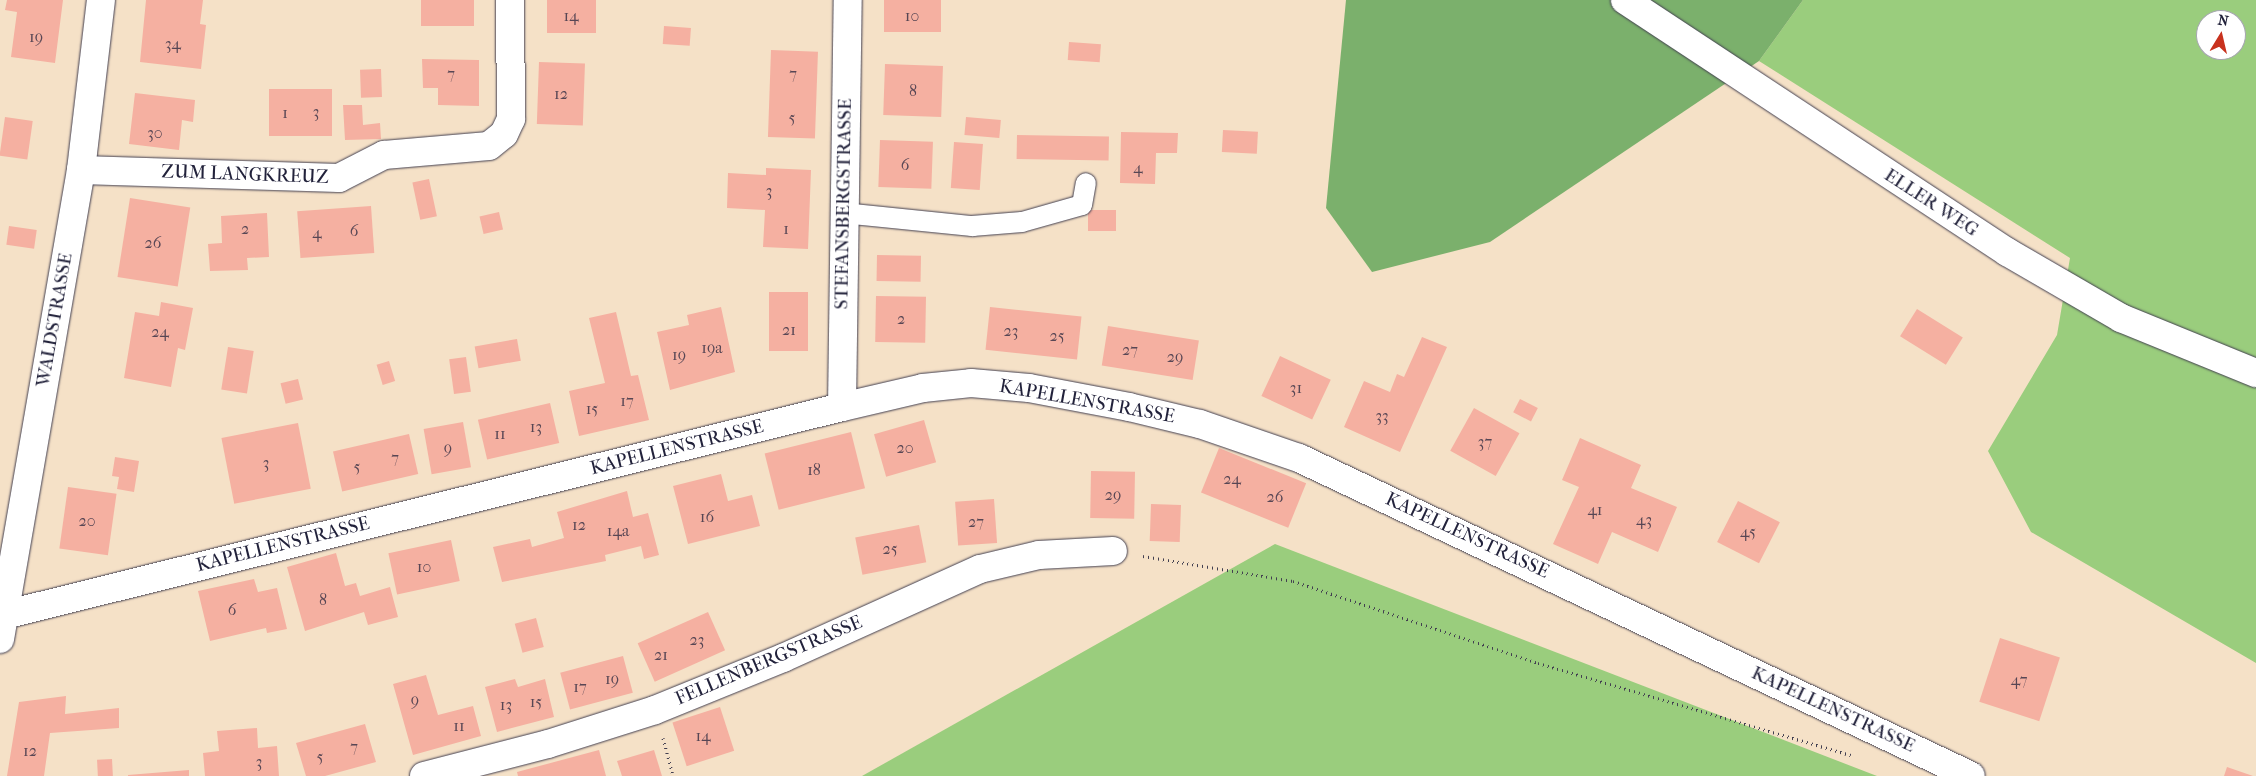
<!DOCTYPE html>
<style>
body{margin:0}
#map{position:relative;width:2256px;height:776px;overflow:hidden;background:#f5e1c7;font-family:"IM FELL French Canon",serif}
div>[style]{position:absolute}
.green>*{inset:0;background:#9acd7d}
.forest>*{inset:0;background:#7bb06c}
.building>*{inset:0;background:#f5b0a1;transform-origin:0 0}
.path>*{height:3px;margin-top:-1.5px;transform-origin:0;background:repeating-linear-gradient(90deg,#423f50 0 1px,transparent 0 5px)}
.roads{filter:drop-shadow(0 0 1px #423f50) drop-shadow(0 0 1px #423f50)}
.lane>*{height:20px;margin:-10px;padding:0 10px;transform-origin:10px;border-radius:10px;background:#fff}
.street>*{height:28px;margin:-14px;padding:0 14px;transform-origin:14px;border-radius:14px;background:#fff}
span{translate:-50% -50%;white-space:nowrap;text-align:center;line-height:1.15;-webkit-text-stroke:5px #fff;paint-order:stroke}
.number-label{font-size:16px;color:#574654}
.number-label span{-webkit-text-stroke-width:0}
.street-label{font-size:19px;color:#22223b}
.north{position:absolute;left:2196px;top:10px;width:50px;height:50px;box-sizing:border-box;background:#fff;border:1px solid #a7a7b1;border-radius:50%;rotate:9deg;font-size:14px;font-weight:700;line-height:20px;text-align:center;color:#22223b}
.north::after{content:'';display:block;margin:auto;width:18px;height:22px;background:#c8321e;clip-path:polygon(50% 0,100% 100%,50% 72%,0 100%)}
</style>
<div id="map">
<div class="green">
<div style="clip-path:polygon(evenodd,1803px 0,2256px 0,2256px 663px,2031px 532px,1988px 451px,2057px 335px,2070px 258px,1759px 61px,1803px 0,2206px 20px,2236px 20px,2236px 50px,2206px 50px,2206px 20px)"></div>
<div style="clip-path:polygon(1275px 544px,1877px 776px,862px 776px)"></div>
</div>
<div class="forest">
<div style="clip-path:polygon(1346px 0,1803px 0,1759px 61px,1490px 242px,1372px 272px,1326px 208px)"></div>
</div>
<div class="building">
<div style="clip-path:polygon(7px 0,63px 0,55px 63px,11px 57px,17px 12px,5px 10px)"></div>
<div style="clip-path:polygon(146px 0,203px 0,200px 24px,206px 25px,201px 69px,140px 62px)"></div>
<div style="left:421px;top:0;width:53px;height:26px"></div>
<div style="left:547px;top:0;width:49px;height:33px"></div>
<div style="left:884px;top:0;width:57px;height:32px"></div>
<div style="left:664px;top:26px;width:27px;height:18px;rotate:4deg"></div>
<div style="left:1069px;top:42px;width:32px;height:18px;rotate:4deg"></div>
<div style="left:771px;top:50px;width:47px;height:87px;rotate:2deg"></div>
<div style="clip-path:polygon(422px 59px,479px 60px,479px 106px,438px 105px,438px 88px,423px 88px)"></div>
<div style="left:539px;top:62px;width:46px;height:62px;rotate:2deg"></div>
<div style="left:885px;top:64px;width:58px;height:51px;rotate:2deg"></div>
<div style="left:381px;top:69px;width:28px;height:21px;rotate:88deg"></div>
<div style="left:332px;top:89px;width:47px;height:63px;rotate:90deg"></div>
<div style="clip-path:polygon(135px 93px,195px 100px,193px 122px,182px 120px,179px 150px,129px 144px)"></div>
<div style="clip-path:polygon(343px 105px,362px 105px,363px 125px,380px 123px,381px 139px,345px 140px)"></div>
<div style="left:5px;top:117px;width:28px;height:39px;rotate:8deg"></div>
<div style="left:966px;top:117px;width:35px;height:18px;rotate:5deg"></div>
<div style="left:1223px;top:130px;width:35px;height:22px;rotate:3deg"></div>
<div style="clip-path:polygon(1121px 132px,1178px 133px,1177px 153px,1156px 153px,1155px 184px,1120px 183px)"></div>
<div style="left:1017px;top:135px;width:92px;height:24px;rotate:1deg"></div>
<div style="left:880px;top:140px;width:53px;height:47px;rotate:2deg"></div>
<div style="left:954px;top:142px;width:29px;height:46px;rotate:4deg"></div>
<div style="clip-path:polygon(766px 168px,811px 170px,808px 249px,763px 247px,765px 210px,727px 208px,728px 173px,766px 175px)"></div>
<div style="left:429px;top:179px;width:38px;height:17px;rotate:78deg"></div>
<div style="left:130px;top:198px;width:61px;height:80px;rotate:9deg"></div>
<div style="left:371px;top:206px;width:47px;height:74px;rotate:86deg"></div>
<div style="left:1116px;top:210px;width:21px;height:28px;rotate:90deg"></div>
<div style="left:499px;top:212px;width:18px;height:20px;rotate:77deg"></div>
<div style="clip-path:polygon(267px 213px,269px 257px,247px 258px,248px 270px,210px 271px,208px 244px,222px 243px,221px 216px)"></div>
<div style="left:9px;top:226px;width:28px;height:19px;rotate:8deg"></div>
<div style="left:877px;top:255px;width:44px;height:26px;rotate:1deg"></div>
<div style="left:769px;top:292px;width:39px;height:59px"></div>
<div style="left:876px;top:296px;width:50px;height:46px;rotate:1deg"></div>
<div style="clip-path:polygon(161px 302px,193px 308px,185px 350px,178px 348px,171px 387px,124px 378px,135px 312px,159px 316px)"></div>
<div style="clip-path:polygon(721px 307px,735px 372px,670px 390px,657px 332px,689px 325px,687px 315px)"></div>
<div style="left:990px;top:307px;width:92px;height:43px;rotate:6deg"></div>
<div style="left:1917px;top:309px;width:54px;height:32px;rotate:32deg"></div>
<div style="clip-path:polygon(616px 312px,631px 376px,638px 375px,649px 420px,579px 436px,569px 391px,605px 383px,589px 318px)"></div>
<div style="left:1108px;top:326px;width:92px;height:40px;rotate:9deg"></div>
<div style="clip-path:polygon(1422px 337px,1447px 347px,1400px 452px,1344px 427px,1364px 381px,1390px 392px,1397px 374px,1404px 377px)"></div>
<div style="left:517px;top:339px;width:22px;height:43px;rotate:80deg"></div>
<div style="left:228px;top:347px;width:26px;height:43px;rotate:9deg"></div>
<div style="left:1280px;top:356px;width:56px;height:44px;rotate:25deg"></div>
<div style="left:466px;top:357px;width:35px;height:17px;rotate:82deg"></div>
<div style="left:389px;top:361px;width:21px;height:13px;rotate:73deg"></div>
<div style="left:298px;top:379px;width:21px;height:18px;rotate:76deg"></div>
<div style="left:1520px;top:399px;width:20px;height:15px;rotate:27deg"></div>
<div style="left:550px;top:403px;width:41px;height:74px;rotate:77deg"></div>
<div style="left:1474px;top:408px;width:52px;height:49px;rotate:29deg"></div>
<div style="left:924px;top:420px;width:44px;height:52px;rotate:74deg"></div>
<div style="left:463px;top:422px;width:46px;height:40px;rotate:80deg"></div>
<div style="left:298px;top:423px;width:67px;height:78px;rotate:79deg"></div>
<div style="left:851px;top:432px;width:58px;height:89px;rotate:76deg"></div>
<div style="left:409px;top:434px;width:41px;height:78px;rotate:77deg"></div>
<div style="clip-path:polygon(1580px 438px,1641px 465px,1631px 488px,1677px 507px,1658px 552px,1612px 532px,1598px 564px,1553px 544px,1579px 487px,1562px 480px)"></div>
<div style="left:1219px;top:448px;width:94px;height:48px;rotate:22deg"></div>
<div style="clip-path:polygon(115px 457px,139px 461px,134px 492px,117px 489px,119px 477px,112px 476px)"></div>
<div style="left:1091px;top:471px;width:44px;height:47px;rotate:1deg"></div>
<div style="clip-path:polygon(721px 474px,728px 501px,752px 495px,760px 526px,688px 544px,673px 486px)"></div>
<div style="left:68px;top:487px;width:49px;height:62px;rotate:8deg"></div>
<div style="clip-path:polygon(627px 491px,633px 517px,648px 513px,659px 555px,644px 559px,641px 546px,605px 555px,606px 561px,502px 582px,493px 547px,530px 539px,532px 547px,564px 538px,557px 512px)"></div>
<div style="left:994px;top:499px;width:44px;height:39px;rotate:86deg"></div>
<div style="left:1738px;top:501px;width:47px;height:46px;rotate:27deg"></div>
<div style="left:1151px;top:504px;width:30px;height:37px;rotate:2deg"></div>
<div style="left:919px;top:525px;width:38px;height:65px;rotate:79deg"></div>
<div style="left:451px;top:540px;width:42px;height:64px;rotate:78deg"></div>
<div style="clip-path:polygon(336px 553px,345px 586px,356px 583px,360px 596px,390px 587px,398px 617px,368px 625px,364px 612px,305px 631px,287px 567px)"></div>
<div style="clip-path:polygon(254px 579px,258px 592px,277px 588px,287px 629px,267px 633px,266px 628px,210px 641px,198px 591px)"></div>
<div style="left:708px;top:612px;width:42px;height:77px;rotate:66deg"></div>
<div style="left:536px;top:618px;width:30px;height:22px;rotate:75deg"></div>
<div style="left:2000px;top:638px;width:63px;height:67px;rotate:18deg"></div>
<div style="left:623px;top:656px;width:38px;height:65px;rotate:75deg"></div>
<div style="clip-path:polygon(426px 675px,438px 715px,473px 706px,481px 736px,413px 755px,393px 684px)"></div>
<div style="clip-path:polygon(515px 679px,518px 687px,545px 679px,554px 717px,497px 732px,485px 687px)"></div>
<div style="clip-path:polygon(66px 696px,65px 714px,119px 708px,119px 728px,50px 733px,44px 776px,7px 776px,19px 702px)"></div>
<div style="left:720px;top:707px;width:46px;height:50px;rotate:72deg"></div>
<div style="clip-path:polygon(365px 724px,376px 762px,325px 776px,306px 776px,296px 743px)"></div>
<div style="clip-path:polygon(257px 728px,258px 748px,277px 746px,279px 776px,205px 776px,203px 753px,219px 751px,217px 731px)"></div>
<div style="clip-path:polygon(599px 750px,606px 776px,518px 776px,517px 772px)"></div>
<div style="clip-path:polygon(654px 750px,662px 776px,622px 776px,617px 761px)"></div>
<div style="left:112px;top:759px;width:17px;height:15px;rotate:87deg"></div>
<div style="clip-path:polygon(2227px 767px,2253px 776px,2224px 776px)"></div>
<div style="clip-path:polygon(189px 770px,189px 776px,128px 776px,128px 775px)"></div>
</div>
<div class="path">
<div style="left:1143px;top:556px;width:152px;rotate:9.5deg"></div>
<div style="left:1293px;top:581px;width:258px;rotate:18.5deg"></div>
<div style="left:1538px;top:663px;width:326px;rotate:16.4deg"></div>
<div style="left:663px;top:738px;width:39px;rotate:75deg"></div>
</div>
<div class="roads">
<div class="lane">
<div style="left:843px;top:213px;width:130px;rotate:5.8deg"></div>
<div style="left:972px;top:226px;width:50px;rotate:-4.6deg"></div>
<div style="left:1022px;top:222px;width:62px;rotate:-15.8deg"></div>
<div style="left:1082px;top:205px;width:22px;rotate:-80deg"></div>
</div>
<div class="street">
<div style="left:1625px;top:0;width:458px;rotate:33.4deg"></div>
<div style="left:2007px;top:252px;width:132px;rotate:30.1deg"></div>
<div style="left:2121px;top:318px;width:146px;rotate:22.2deg"></div>
<div style="left:81px;top:170px;width:258px;rotate:1.8deg"></div>
<div style="left:339px;top:178px;width:51px;rotate:-27.1deg"></div>
<div style="left:384px;top:155px;width:105px;rotate:-4.9deg"></div>
<div style="left:489px;top:146px;width:19px;rotate:-39deg"></div>
<div style="left:504px;top:134px;width:17px;rotate:-65deg"></div>
<div style="left:511px;top:119px;width:119px;rotate:-90.5deg"></div>
<div style="left:842px;top:407px;width:407px;rotate:-89.2deg"></div>
<div style="left:4px;top:615px;width:863px;rotate:-13.94deg"></div>
<div style="left:842px;top:407px;width:83px;rotate:-13.2deg"></div>
<div style="left:923px;top:388px;width:48px;rotate:-5.9deg"></div>
<div style="left:971px;top:383px;width:58px;rotate:4.9deg"></div>
<div style="left:1029px;top:388px;width:102px;rotate:10.8deg"></div>
<div style="left:1129px;top:407px;width:73px;rotate:13.5deg"></div>
<div style="left:1200px;top:424px;width:105px;rotate:19deg"></div>
<div style="left:1299px;top:458px;width:743px;rotate:25.32deg"></div>
<div style="left:0;top:639px;width:476px;rotate:-80.2deg"></div>
<div style="left:81px;top:170px;width:171px;rotate:-83.3deg"></div>
<div style="left:424px;top:776px;width:128px;rotate:-14.5deg"></div>
<div style="left:548px;top:744px;width:112px;rotate:-17.6deg"></div>
<div style="left:655px;top:710px;width:138px;rotate:-22.1deg"></div>
<div style="left:783px;top:658px;width:216px;rotate:-24.3deg"></div>
<div style="left:980px;top:569px;width:61px;rotate:-13.3deg"></div>
<div style="left:1039px;top:555px;width:74px;rotate:-3.1deg"></div>
</div>
</div>
<div class="number-label">
<span style="left:571px;top:16px">14</span>
<span style="left:912px;top:16px">10</span>
<span style="left:36px;top:37px">19</span>
<span style="left:173px;top:44px">34</span>
<span style="left:451px;top:74px">7</span>
<span style="left:793px;top:74px">7</span>
<span style="left:913px;top:91px">8</span>
<span style="left:561px;top:94px">12</span>
<span style="left:316px;top:112px">3</span>
<span style="left:285px;top:113px">1</span>
<span style="left:792px;top:118px">5</span>
<span style="left:155px;top:133px">30</span>
<span style="left:905px;top:165px">6</span>
<span style="left:1138px;top:168px">4</span>
<span style="left:769px;top:191px">3</span>
<span style="left:245px;top:229px">2</span>
<span style="left:786px;top:229px">1</span>
<span style="left:354px;top:231px">6</span>
<span style="left:317px;top:233px">4</span>
<span style="left:153px;top:243px">26</span>
<span style="left:901px;top:319px">2</span>
<span style="left:789px;top:330px">21</span>
<span style="left:1011px;top:331px">23</span>
<span style="left:160px;top:332px">24</span>
<span style="left:1057px;top:336px">25</span>
<span style="left:712px;top:348px">19a</span>
<span style="left:1130px;top:350px">27</span>
<span style="left:679px;top:355px">19</span>
<span style="left:1175px;top:357px">29</span>
<span style="left:1296px;top:388px">31</span>
<span style="left:627px;top:401px">17</span>
<span style="left:592px;top:409px">15</span>
<span style="left:1382px;top:416px">33</span>
<span style="left:536px;top:427px">13</span>
<span style="left:500px;top:434px">11</span>
<span style="left:1485px;top:442px">37</span>
<span style="left:448px;top:448px">9</span>
<span style="left:905px;top:448px">20</span>
<span style="left:395px;top:458px">7</span>
<span style="left:266px;top:463px">3</span>
<span style="left:357px;top:467px">5</span>
<span style="left:814px;top:470px">18</span>
<span style="left:1232px;top:479px">24</span>
<span style="left:1113px;top:495px">29</span>
<span style="left:1275px;top:497px">26</span>
<span style="left:1595px;top:510px">41</span>
<span style="left:707px;top:517px">16</span>
<span style="left:1644px;top:520px">43</span>
<span style="left:87px;top:521px">20</span>
<span style="left:976px;top:522px">27</span>
<span style="left:579px;top:525px">12</span>
<span style="left:618px;top:531px">14a</span>
<span style="left:1748px;top:532px">45</span>
<span style="left:890px;top:549px">25</span>
<span style="left:424px;top:567px">10</span>
<span style="left:323px;top:600px">8</span>
<span style="left:232px;top:610px">6</span>
<span style="left:697px;top:640px">23</span>
<span style="left:661px;top:655px">21</span>
<span style="left:612px;top:679px">19</span>
<span style="left:2019px;top:680px">47</span>
<span style="left:580px;top:687px">17</span>
<span style="left:415px;top:700px">9</span>
<span style="left:536px;top:702px">15</span>
<span style="left:506px;top:705px">13</span>
<span style="left:459px;top:726px">11</span>
<span style="left:703px;top:736px">14</span>
<span style="left:354px;top:747px">7</span>
<span style="left:30px;top:751px">12</span>
<span style="left:320px;top:757px">5</span>
<span style="left:259px;top:762px">3</span>
</div>
<div class="street-label">
<span style="left:245px;top:175px;rotate:2deg">ZUM LANGKREUZ</span>
<span style="left:1931px;top:203px;rotate:33deg">ELLER WEG</span>
<span style="left:844px;top:204px;rotate:-89deg">STEFANSBERGSTRASSE</span>
<span style="left:55px;top:320px;rotate:-80deg">WALDSTRASSE</span>
<span style="left:1087px;top:402px;rotate:10deg">KAPELLENSTRASSE</span>
<span style="left:677px;top:448px;rotate:-14deg">KAPELLENSTRASSE</span>
<span style="left:1467px;top:536px;rotate:25deg">KAPELLENSTRASSE</span>
<span style="left:283px;top:545px;rotate:-14deg">KAPELLENSTRASSE</span>
<span style="left:769px;top:661px;rotate:-23deg">FELLENBERGSTRASSE</span>
<span style="left:1833px;top:710px;rotate:25deg">KAPELLENSTRASSE</span>
</div>
<div class="north">N</div>
</div>
